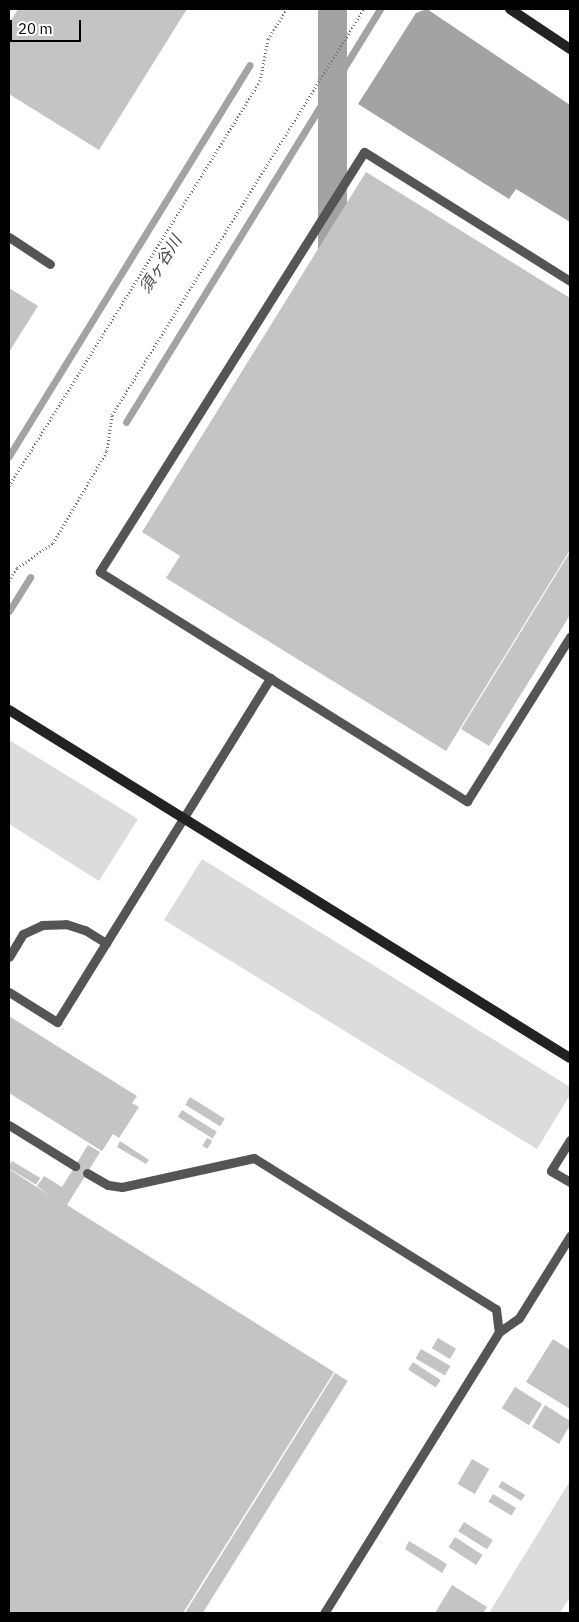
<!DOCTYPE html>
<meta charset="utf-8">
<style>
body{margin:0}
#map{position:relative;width:579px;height:1622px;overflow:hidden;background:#fff;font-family:"IBM Plex Sans","Noto Sans JP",sans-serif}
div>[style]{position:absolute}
.green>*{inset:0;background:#dcdcdc}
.water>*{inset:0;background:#a3a3a3;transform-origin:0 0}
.stream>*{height:7px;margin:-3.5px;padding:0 3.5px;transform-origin:3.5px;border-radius:3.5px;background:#a3a3a3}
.building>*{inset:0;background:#c4c4c4;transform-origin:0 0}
.path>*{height:3px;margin-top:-1.5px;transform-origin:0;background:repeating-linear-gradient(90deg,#777 0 1px,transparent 0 3.5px)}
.lane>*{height:9px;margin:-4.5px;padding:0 4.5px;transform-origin:4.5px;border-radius:4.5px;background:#555}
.secondary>*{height:10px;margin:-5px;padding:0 5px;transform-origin:5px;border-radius:5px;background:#222}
span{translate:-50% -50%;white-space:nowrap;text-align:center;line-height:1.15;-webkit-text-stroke:4px #fff;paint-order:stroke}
.water-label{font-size:16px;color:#444;font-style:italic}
.frame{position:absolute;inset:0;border:10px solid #000;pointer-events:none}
.scale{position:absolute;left:10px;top:20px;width:71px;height:22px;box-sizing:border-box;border:2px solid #000;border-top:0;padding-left:6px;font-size:15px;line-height:18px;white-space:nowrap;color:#000;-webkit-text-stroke:4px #fff;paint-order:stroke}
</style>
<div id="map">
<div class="green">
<div style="clip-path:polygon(9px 740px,138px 819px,99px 881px,9px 824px)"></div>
<div style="clip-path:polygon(202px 859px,570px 1087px,570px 1095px,537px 1149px,164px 920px)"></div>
<div style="clip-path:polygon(570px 1481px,570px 1597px,560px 1613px,489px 1613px)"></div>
</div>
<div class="water">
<div style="left:318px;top:9px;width:29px;height:589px"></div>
<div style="clip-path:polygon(427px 9px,570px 105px,570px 222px,516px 189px,509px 199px,358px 104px,416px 13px)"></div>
</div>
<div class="stream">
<div style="left:126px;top:422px;width:485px;rotate:-58.4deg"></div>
<div style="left:9px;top:456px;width:459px;rotate:-58.4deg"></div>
<div style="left:9px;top:611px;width:40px;rotate:-58deg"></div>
</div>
<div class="building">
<div style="clip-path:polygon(18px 9px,187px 9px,99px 150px,9px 94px,9px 24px)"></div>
<div style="clip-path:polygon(366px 172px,570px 298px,570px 550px,446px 751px,166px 578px,180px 556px,142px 532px)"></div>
<div style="clip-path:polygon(9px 288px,38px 306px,9px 352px)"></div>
<div style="clip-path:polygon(570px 552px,570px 615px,489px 746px,461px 729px)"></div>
<div style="clip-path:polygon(9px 1016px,137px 1096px,132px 1103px,139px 1107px,119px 1138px,113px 1134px,120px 1123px,102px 1151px,9px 1093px)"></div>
<div style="left:190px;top:1097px;width:41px;height:9px;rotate:32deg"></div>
<div style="left:182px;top:1110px;width:41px;height:8px;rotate:32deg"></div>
<div style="left:207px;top:1138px;width:6px;height:9px;rotate:31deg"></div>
<div style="clip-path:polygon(120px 1141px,149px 1160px,146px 1164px,117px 1147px)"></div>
<div style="clip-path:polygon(88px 1145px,100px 1152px,67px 1205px,334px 1372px,183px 1613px,9px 1613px,9px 1169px,49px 1195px,37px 1186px,44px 1176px,62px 1187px)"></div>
<div style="left:12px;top:1161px;width:33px;height:8px;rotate:31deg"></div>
<div style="left:438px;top:1338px;width:21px;height:12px;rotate:31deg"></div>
<div style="clip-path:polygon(553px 1339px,570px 1350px,570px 1409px,526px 1382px)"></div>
<div style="left:421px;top:1349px;width:34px;height:11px;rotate:30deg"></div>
<div style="left:413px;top:1362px;width:33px;height:9px;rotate:33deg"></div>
<div style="left:335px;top:1373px;width:15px;height:284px;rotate:32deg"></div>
<div style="left:515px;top:1387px;width:32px;height:25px;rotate:32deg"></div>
<div style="clip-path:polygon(545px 1405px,570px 1421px,570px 1425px,559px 1444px,532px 1427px)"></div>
<div style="left:472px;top:1459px;width:20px;height:29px;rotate:30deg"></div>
<div style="left:502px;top:1481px;width:27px;height:7px;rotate:31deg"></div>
<div style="left:493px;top:1494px;width:27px;height:9px;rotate:31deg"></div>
<div style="left:464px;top:1522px;width:34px;height:11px;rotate:32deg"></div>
<div style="left:455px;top:1537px;width:33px;height:12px;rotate:33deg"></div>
<div style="clip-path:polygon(409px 1541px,447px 1564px,442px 1573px,405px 1549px)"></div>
<div style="clip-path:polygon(452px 1585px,487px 1607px,483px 1613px,435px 1613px)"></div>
</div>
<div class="path">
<div style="left:9px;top:486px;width:476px;rotate:-58.2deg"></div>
<div style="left:260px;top:81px;width:43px;rotate:-79.2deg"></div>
<div style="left:268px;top:39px;width:36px;rotate:-58deg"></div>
<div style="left:9px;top:581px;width:15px;rotate:-58deg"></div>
<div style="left:17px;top:568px;width:44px;rotate:-34.8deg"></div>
<div style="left:53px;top:543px;width:107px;rotate:-59.6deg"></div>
<div style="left:107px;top:451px;width:36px;rotate:-82deg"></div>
<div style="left:112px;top:415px;width:478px;rotate:-58.2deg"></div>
</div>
<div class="lane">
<div style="left:9px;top:237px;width:49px;rotate:33.4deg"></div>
<div style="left:570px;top:281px;width:243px;rotate:-147.9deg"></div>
<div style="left:364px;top:152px;width:496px;rotate:122.2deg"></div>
<div style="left:100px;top:572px;width:433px;rotate:32deg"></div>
<div style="left:467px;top:801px;width:194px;rotate:-57.9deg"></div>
<div style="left:9px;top:957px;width:27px;rotate:-59deg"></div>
<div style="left:23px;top:934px;width:21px;rotate:-25deg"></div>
<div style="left:42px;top:925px;width:24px;rotate:-2deg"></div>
<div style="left:66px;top:924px;width:20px;rotate:18deg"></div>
<div style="left:85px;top:930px;width:25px;rotate:32deg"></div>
<div style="left:9px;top:992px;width:57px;rotate:32deg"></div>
<div style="left:57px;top:1022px;width:405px;rotate:-58.2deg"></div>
<div style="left:9px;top:1125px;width:78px;rotate:31.8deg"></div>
<div style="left:570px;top:1140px;width:36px;rotate:122deg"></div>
<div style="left:551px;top:1171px;width:22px;rotate:30deg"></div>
<div style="left:87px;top:1173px;width:24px;rotate:30deg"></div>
<div style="left:108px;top:1185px;width:14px;rotate:8deg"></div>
<div style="left:122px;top:1187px;width:135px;rotate:-12.4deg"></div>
<div style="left:254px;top:1158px;width:285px;rotate:32deg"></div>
<div style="left:496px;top:1309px;width:23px;rotate:83deg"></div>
<div style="left:499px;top:1332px;width:331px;rotate:121.9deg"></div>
<div style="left:499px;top:1332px;width:24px;rotate:-35deg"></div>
<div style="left:519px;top:1318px;width:97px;rotate:-58.1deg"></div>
</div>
<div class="secondary">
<div style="left:510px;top:9px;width:72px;rotate:33.7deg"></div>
<div style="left:9px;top:710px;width:660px;rotate:31.81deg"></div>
</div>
<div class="water-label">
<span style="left:160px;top:264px;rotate:-58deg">須ヶ谷川</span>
</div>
<div class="frame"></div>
<div class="scale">20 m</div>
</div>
